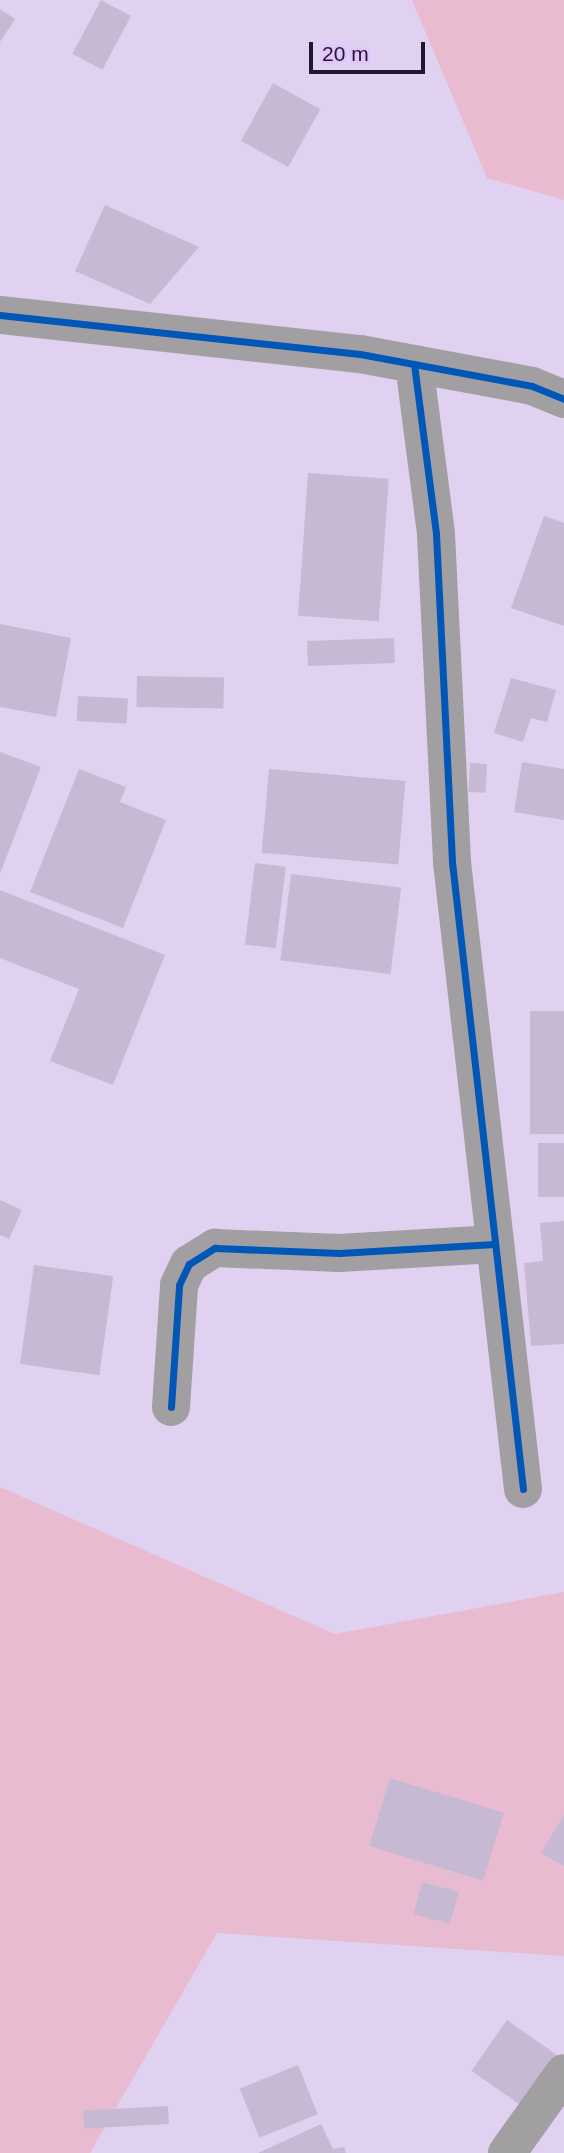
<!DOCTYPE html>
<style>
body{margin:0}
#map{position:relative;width:564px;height:2153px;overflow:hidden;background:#e0d1f0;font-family:Arial,sans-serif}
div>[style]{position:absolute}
.green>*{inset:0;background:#e9bbd0}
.building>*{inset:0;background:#c7b9d4;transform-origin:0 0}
.minor>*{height:38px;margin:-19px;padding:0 19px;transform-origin:19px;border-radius:19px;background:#a19fa2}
.cycleway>*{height:7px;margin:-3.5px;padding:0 3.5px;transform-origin:3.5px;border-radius:3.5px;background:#0057b8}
span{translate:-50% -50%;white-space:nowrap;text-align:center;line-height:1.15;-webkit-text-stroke:5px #e0c4fd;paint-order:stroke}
.scale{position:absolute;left:309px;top:42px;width:116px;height:32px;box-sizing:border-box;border:4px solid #241630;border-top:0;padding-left:9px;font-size:21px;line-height:24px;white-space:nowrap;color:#241630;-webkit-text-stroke:5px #e0c4fd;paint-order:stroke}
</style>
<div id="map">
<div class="green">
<div style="clip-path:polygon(412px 0,564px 0,564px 200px,487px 178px)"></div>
<div style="clip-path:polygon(0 1487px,335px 1634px,564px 1592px,564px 1956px,217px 1933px,90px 2153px,0 2153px)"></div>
</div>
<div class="building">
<div style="left:101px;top:0;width:34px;height:61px;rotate:28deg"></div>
<div style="clip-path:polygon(0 9px,15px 19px,0 42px)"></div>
<div style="left:273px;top:83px;width:54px;height:66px;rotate:29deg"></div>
<div style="clip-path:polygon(105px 205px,199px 247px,150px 304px,75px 271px)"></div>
<div style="left:308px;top:473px;width:81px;height:143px;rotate:4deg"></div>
<div style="clip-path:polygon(544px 516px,564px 523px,564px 626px,511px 608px)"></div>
<div style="clip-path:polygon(0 624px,71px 638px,56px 717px,0 707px)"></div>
<div style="left:394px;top:638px;width:25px;height:87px;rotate:88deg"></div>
<div style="left:137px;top:676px;width:87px;height:31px;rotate:1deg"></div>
<div style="clip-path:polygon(511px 678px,556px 690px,547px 722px,531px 718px,523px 742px,494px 733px)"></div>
<div style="left:78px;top:696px;width:50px;height:25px;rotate:3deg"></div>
<div style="clip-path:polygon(0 752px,41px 767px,0 874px)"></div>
<div style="clip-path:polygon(522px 762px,564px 769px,564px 820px,514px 812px)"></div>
<div style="left:470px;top:763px;width:17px;height:29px;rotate:3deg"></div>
<div style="clip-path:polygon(79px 769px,126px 787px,120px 802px,166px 820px,123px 928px,30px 892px)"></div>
<div style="left:269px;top:769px;width:137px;height:84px;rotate:5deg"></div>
<div style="left:255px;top:863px;width:31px;height:82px;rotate:7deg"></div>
<div style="left:291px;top:874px;width:111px;height:87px;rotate:7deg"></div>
<div style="clip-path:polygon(0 890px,165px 955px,113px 1085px,50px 1061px,79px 989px,0 958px)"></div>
<div style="left:530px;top:1011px;width:34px;height:123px"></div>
<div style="left:538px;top:1143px;width:26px;height:54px"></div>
<div style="clip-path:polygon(0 1200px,22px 1210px,9px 1239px,0 1235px)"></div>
<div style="clip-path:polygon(564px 1221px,564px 1344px,531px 1346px,524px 1263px,543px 1261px,540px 1223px)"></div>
<div style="left:34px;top:1265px;width:80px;height:100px;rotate:8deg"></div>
<div style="left:390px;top:1778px;width:119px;height:71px;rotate:17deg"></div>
<div style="clip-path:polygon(564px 1815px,564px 1866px,541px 1853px)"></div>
<div style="left:422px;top:1882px;width:38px;height:33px;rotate:15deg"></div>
<div style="left:507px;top:2020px;width:62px;height:62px;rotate:35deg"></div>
<div style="left:298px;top:2065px;width:53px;height:63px;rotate:68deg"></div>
<div style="left:168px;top:2106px;width:18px;height:85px;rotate:87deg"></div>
<div style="clip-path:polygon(321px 2124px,333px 2149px,344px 2147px,346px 2153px,258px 2153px)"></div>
</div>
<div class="minor">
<div style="left:0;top:315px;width:362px;rotate:6.2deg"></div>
<div style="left:360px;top:354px;width:175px;rotate:10.5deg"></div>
<div style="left:532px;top:386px;width:35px;rotate:22deg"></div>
<div style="left:414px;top:364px;width:171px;rotate:82.6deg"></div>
<div style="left:436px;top:534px;width:328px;rotate:87.2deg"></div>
<div style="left:452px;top:862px;width:631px;rotate:83.54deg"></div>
<div style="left:171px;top:1407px;width:122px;rotate:-86.2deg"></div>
<div style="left:179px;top:1285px;width:23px;rotate:-65deg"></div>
<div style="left:189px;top:1264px;width:31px;rotate:-32deg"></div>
<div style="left:215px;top:1248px;width:124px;rotate:2.3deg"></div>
<div style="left:339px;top:1253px;width:156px;rotate:-3.3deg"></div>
<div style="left:507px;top:2153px;width:98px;rotate:-54.5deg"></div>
</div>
<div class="cycleway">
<div style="left:0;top:315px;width:362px;rotate:6.2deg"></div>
<div style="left:360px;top:354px;width:175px;rotate:10.5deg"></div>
<div style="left:532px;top:386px;width:35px;rotate:22deg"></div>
<div style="left:414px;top:364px;width:171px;rotate:82.6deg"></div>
<div style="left:436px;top:534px;width:328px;rotate:87.2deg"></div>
<div style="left:452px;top:862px;width:631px;rotate:83.54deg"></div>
<div style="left:171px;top:1407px;width:122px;rotate:-86.2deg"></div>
<div style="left:179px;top:1285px;width:23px;rotate:-65deg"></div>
<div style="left:189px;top:1264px;width:31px;rotate:-32deg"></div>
<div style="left:215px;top:1248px;width:124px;rotate:2.3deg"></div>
<div style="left:339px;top:1253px;width:156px;rotate:-3.3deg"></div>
</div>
<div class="scale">20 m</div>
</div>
